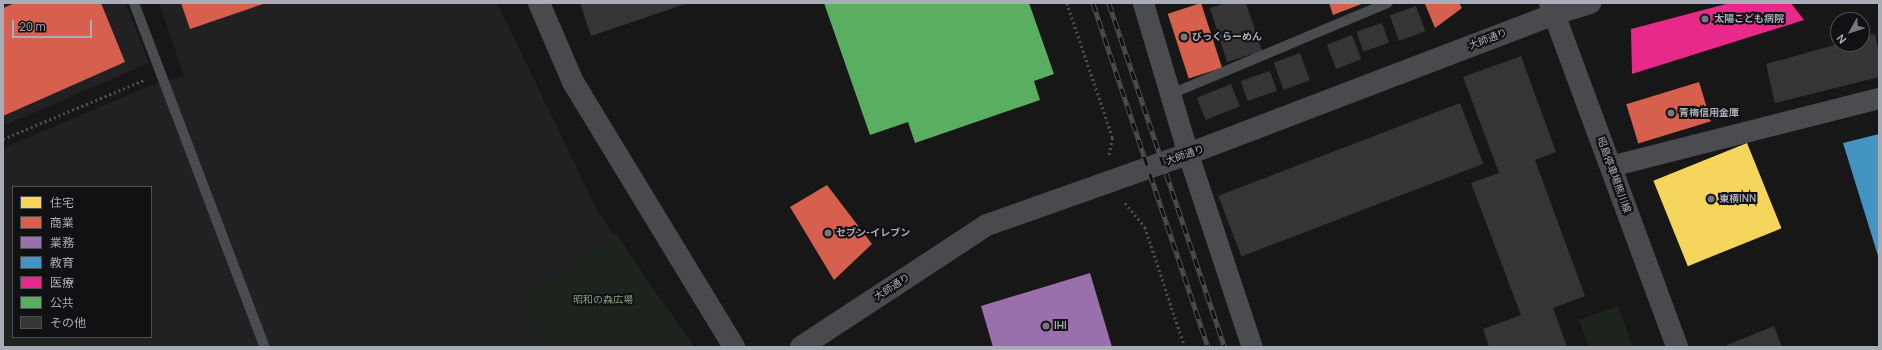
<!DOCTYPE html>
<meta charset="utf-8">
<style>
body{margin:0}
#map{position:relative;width:1882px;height:350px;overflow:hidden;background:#171717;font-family:Manrope,"Noto Sans JP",sans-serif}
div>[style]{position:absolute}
.built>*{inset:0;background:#212123}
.green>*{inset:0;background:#1d241e}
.homes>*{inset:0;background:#f6d55c;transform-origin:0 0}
.shops>*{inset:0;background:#d6604d;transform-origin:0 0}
.offices>*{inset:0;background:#9970ab}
.schools>*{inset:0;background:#4393c3}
.health>*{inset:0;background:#e7298a}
.public>*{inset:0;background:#5aae61}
.building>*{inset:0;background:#353536;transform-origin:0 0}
.path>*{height:2.5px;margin-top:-1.25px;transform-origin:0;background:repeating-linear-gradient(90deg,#4d4e52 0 2px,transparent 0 5px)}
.lane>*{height:10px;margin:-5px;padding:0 5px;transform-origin:5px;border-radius:5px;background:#4b4c50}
.street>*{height:21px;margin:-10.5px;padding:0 10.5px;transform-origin:10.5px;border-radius:10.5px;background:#4b4c50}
.secondary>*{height:22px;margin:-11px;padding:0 11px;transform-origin:11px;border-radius:11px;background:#4a4a4e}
.rail>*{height:4.5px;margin-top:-2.25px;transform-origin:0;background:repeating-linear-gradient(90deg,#111113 0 9px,#4b4c4f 0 18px);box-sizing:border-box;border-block:1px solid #4b4c4f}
.dots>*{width:11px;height:11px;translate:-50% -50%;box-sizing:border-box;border:2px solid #111113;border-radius:50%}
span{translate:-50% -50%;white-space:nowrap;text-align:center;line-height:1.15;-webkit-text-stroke:4px #111113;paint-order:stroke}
.poi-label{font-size:10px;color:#a8adb8;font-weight:700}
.left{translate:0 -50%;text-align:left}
.street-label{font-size:10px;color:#a8adb8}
.park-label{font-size:10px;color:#7fa381}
.frame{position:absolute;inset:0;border:4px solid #a8adb8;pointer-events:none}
.legend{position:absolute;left:12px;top:186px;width:140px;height:152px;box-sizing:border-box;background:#111113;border:1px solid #4d4f55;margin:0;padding:5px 7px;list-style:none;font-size:12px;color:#a8adb8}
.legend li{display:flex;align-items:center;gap:8px;height:20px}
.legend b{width:20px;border:1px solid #4d4f55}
.north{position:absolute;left:1830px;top:12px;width:40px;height:40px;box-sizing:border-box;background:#111113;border:1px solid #4d4f55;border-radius:50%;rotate:231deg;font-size:11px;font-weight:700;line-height:16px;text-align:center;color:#a8adb8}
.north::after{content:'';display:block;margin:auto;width:14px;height:18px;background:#757880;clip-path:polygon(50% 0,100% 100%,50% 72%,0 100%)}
.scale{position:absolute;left:12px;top:20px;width:80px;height:18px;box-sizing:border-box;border:2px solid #a8adb8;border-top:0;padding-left:5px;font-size:12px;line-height:14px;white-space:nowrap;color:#a8adb8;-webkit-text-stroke:3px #111113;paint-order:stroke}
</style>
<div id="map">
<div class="built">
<div style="clip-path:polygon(3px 3px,125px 3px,149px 63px,3px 126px)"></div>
<div style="clip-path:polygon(evenodd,159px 3px,497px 3px,598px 212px,695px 347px,3px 347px,3px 148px,150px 86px,184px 76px,159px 3px,13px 187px,151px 187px,151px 337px,13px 337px,13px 187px)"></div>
</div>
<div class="green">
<div style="clip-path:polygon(617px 234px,690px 347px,547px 347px,518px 304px)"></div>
<div style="clip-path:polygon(3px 283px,13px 292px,13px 337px,66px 337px,78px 347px,3px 347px)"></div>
<div style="clip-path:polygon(1618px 306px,1633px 347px,1589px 347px,1579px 320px)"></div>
</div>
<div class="homes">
<div style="left:1747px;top:143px;width:92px;height:101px;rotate:68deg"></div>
</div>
<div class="shops">
<div style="clip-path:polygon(15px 3px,101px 3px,125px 62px,3px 116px,3px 8px)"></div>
<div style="clip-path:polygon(181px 3px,266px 3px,190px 29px)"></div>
<div style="left:1201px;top:3px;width:68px;height:35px;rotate:72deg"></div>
<div style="clip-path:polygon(1329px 3px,1364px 3px,1333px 15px)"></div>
<div style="clip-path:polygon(1459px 3px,1462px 8px,1435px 28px,1425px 4px)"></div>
<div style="left:1699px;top:82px;width:41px;height:76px;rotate:73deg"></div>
<div style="clip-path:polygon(827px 185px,872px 244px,834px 280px,790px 207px)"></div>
</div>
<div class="offices">
<div style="clip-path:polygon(1090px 273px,1112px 347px,993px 347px,981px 306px)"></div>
</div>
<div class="schools">
<div style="clip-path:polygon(1879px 134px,1879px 259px,1843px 143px)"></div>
</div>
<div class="health">
<div style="clip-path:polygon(1730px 3px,1791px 3px,1804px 20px,1632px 74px,1631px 29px)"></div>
</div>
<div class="public">
<div style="clip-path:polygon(824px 3px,1029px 3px,1054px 74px,1034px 81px,1040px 100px,915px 143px,908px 122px,870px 135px)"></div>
</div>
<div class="building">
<div style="clip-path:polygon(580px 3px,688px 3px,591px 36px)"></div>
<div style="clip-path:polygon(1226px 3px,1246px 3px,1262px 51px,1227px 62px,1210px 8px)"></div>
<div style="left:1416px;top:6px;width:27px;height:28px;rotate:70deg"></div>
<div style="left:1382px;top:23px;width:21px;height:27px;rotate:71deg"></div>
<div style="clip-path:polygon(1875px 34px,1879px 53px,1879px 77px,1775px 103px,1766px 64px,1838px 44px,1862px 44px,1862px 37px)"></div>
<div style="left:1352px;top:35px;width:26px;height:27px;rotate:69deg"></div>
<div style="left:1300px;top:53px;width:29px;height:28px;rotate:70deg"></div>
<div style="clip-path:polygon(1521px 56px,1556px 152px,1535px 160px,1585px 296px,1553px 308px,1567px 347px,1489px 347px,1483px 329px,1521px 315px,1471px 183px,1499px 173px,1463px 77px)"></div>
<div style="left:1270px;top:71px;width:21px;height:31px;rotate:71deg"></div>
<div style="left:1231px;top:84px;width:24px;height:37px;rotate:68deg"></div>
<div style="left:1460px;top:103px;width:65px;height:259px;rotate:69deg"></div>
<div style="clip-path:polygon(1774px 326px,1782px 347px,1728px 347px,1727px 345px)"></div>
</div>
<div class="path">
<div style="left:1067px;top:3px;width:143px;rotate:71.2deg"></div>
<div style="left:1113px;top:138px;width:17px;rotate:103deg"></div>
<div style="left:3px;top:139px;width:153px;rotate:-22.7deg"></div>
<div style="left:1125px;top:203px;width:31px;rotate:50deg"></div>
<div style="left:1145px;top:227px;width:126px;rotate:71.6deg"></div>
</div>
<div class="lane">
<div style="left:134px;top:3px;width:368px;rotate:69.2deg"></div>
<div style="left:1171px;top:94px;width:235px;rotate:-22.8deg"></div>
</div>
<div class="street">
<div style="left:1143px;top:3px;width:158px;rotate:73.4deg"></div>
<div style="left:1188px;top:154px;width:203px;rotate:71.7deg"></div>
<div style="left:1610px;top:166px;width:277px;rotate:-14.2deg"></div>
</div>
<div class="secondary">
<div style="left:539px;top:3px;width:86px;rotate:66.7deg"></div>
<div style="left:573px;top:82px;width:310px;rotate:58.7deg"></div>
<div style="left:1550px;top:3px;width:367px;rotate:69.7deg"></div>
<div style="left:801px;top:347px;width:222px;rotate:-33.3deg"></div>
<div style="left:987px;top:225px;width:213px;rotate:-19.5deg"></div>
<div style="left:1188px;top:154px;width:392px;rotate:-20.9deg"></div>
<div style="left:1554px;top:14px;width:38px;rotate:-17deg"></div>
</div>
<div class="rail">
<div style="left:1093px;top:3px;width:363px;rotate:71.5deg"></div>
<div style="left:1109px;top:3px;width:363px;rotate:71.4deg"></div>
</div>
<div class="dots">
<div style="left:1705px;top:19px;background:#757880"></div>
<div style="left:1184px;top:37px;background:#757880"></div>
<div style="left:1671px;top:113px;background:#757880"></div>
<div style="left:1711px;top:199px;background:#757880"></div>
<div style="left:828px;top:233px;background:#757880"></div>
<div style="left:1046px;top:326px;background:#757880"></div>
</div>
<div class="poi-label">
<span class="left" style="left:1714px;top:19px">太陽こども病院</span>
<span class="left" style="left:1192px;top:37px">びっくらーめん</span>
<span class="left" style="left:1679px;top:113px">青梅信用金庫</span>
<span class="left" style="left:1719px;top:199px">東横INN</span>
<span class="left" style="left:836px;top:233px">セブン-イレブン</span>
<span class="left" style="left:1054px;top:326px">IHI</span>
</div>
<div class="street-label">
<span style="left:1488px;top:39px;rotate:-21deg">大師通り</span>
<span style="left:1185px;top:155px;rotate:-19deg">大師通り</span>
<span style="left:1614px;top:175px;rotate:70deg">昭島停車場熊川線</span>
<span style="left:892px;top:287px;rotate:-33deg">大師通り</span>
</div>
<div class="park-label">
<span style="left:603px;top:300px">昭和の森広場</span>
</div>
<div class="frame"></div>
<ul class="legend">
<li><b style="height:11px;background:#f6d55c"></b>住宅</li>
<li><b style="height:11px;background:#d6604d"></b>商業</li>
<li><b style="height:11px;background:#9970ab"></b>業務</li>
<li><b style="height:11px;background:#4393c3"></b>教育</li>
<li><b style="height:11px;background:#e7298a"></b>医療</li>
<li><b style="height:11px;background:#5aae61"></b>公共</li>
<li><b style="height:11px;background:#353536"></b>その他</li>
</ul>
<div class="north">N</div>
<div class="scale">20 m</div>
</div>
